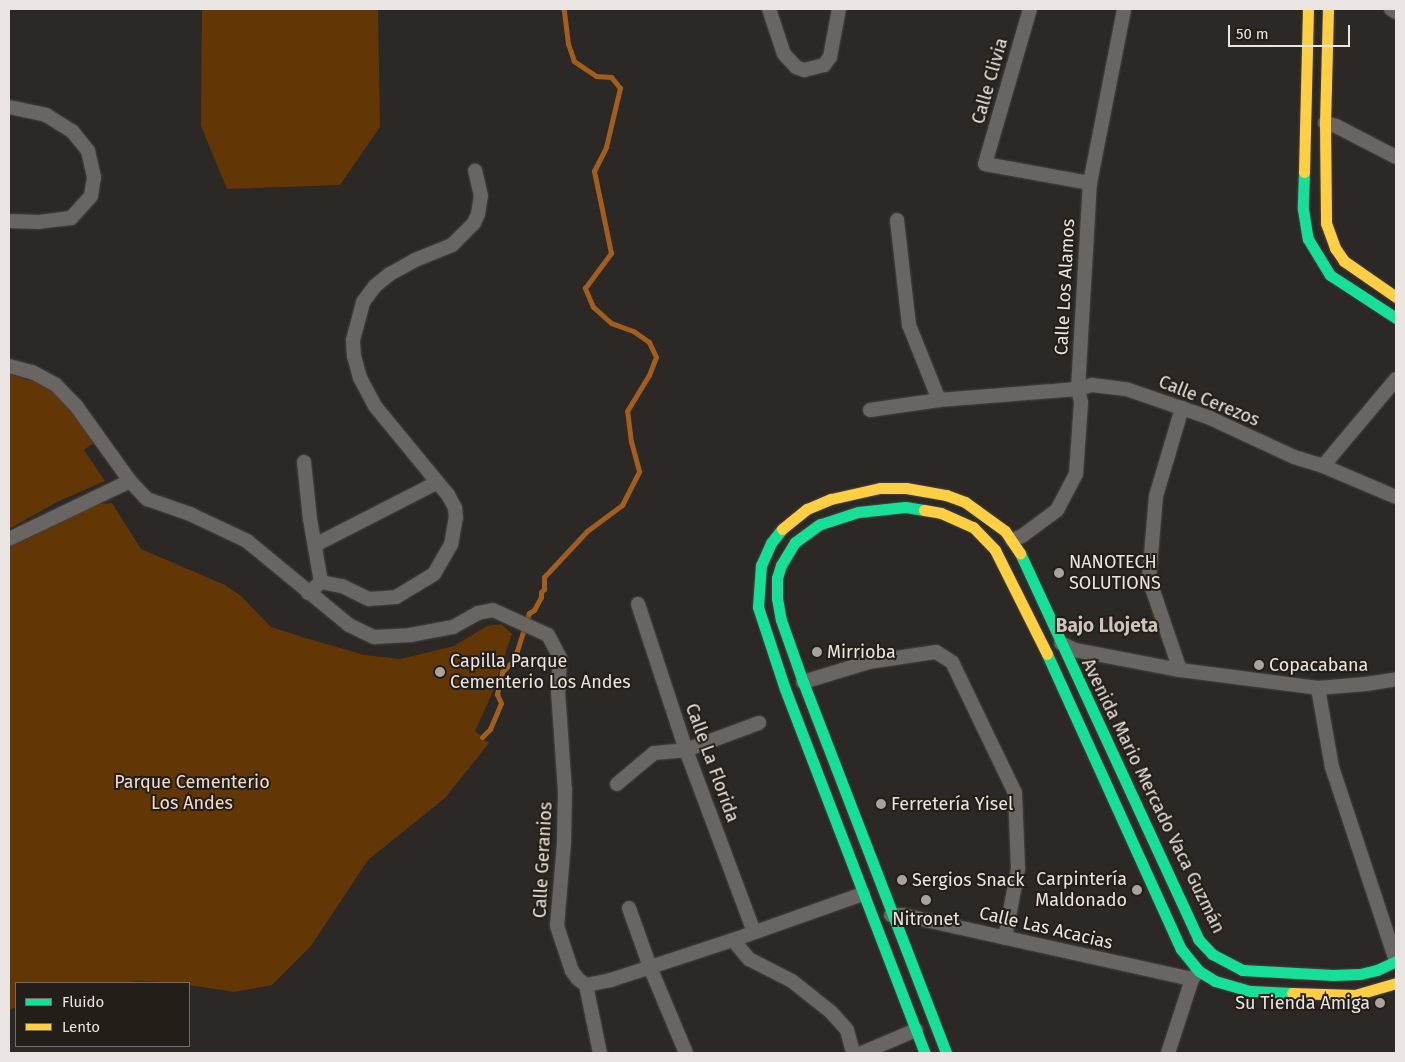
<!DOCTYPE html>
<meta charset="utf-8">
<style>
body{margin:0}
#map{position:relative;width:1405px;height:1062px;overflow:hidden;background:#2b2825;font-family:"Fira Sans",sans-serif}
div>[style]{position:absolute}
.green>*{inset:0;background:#633606}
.stream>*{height:5px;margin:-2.5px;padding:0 2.5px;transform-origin:2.5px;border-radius:2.5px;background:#a15e1d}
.roads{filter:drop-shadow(0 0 1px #474341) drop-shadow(0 0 1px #474341)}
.street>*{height:14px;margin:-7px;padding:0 7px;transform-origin:7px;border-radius:7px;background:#686563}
.fast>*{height:11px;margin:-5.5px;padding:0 5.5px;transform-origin:5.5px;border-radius:5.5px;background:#16e098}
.slow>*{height:11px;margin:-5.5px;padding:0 5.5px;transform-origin:5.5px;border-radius:5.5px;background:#ffcf43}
.dots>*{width:14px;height:14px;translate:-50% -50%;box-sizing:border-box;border:2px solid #241e19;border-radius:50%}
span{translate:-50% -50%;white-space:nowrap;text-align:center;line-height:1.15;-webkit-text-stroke:4px #241e19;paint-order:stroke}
.street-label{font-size:18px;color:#eae5e2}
.poi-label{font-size:18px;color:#eae5e2}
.left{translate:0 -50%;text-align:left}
.right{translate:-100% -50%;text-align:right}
.park-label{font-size:18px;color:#f1dccd}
.neighbourhood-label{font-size:19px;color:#cbc3bc;font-weight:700}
.frame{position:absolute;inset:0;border:10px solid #eae5e2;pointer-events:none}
.legend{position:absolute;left:15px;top:982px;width:175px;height:65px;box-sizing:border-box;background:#241e19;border:1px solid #736e69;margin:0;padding:6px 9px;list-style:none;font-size:15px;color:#eae5e2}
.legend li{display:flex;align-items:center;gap:10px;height:25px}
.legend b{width:25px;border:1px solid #736e69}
.scale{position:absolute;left:1228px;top:25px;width:122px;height:22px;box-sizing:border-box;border:2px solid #eae5e2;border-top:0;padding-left:6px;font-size:15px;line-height:18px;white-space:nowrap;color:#eae5e2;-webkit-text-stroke:4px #241e19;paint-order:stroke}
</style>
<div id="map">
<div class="green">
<div style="clip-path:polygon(202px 9px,378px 9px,380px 127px,340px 185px,227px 189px,201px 126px)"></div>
<div style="clip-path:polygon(9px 374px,50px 387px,70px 407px,95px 442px,84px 450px,105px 481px,57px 502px,9px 529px)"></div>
<div style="clip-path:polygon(112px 503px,141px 549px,225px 585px,241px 596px,271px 627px,302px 637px,364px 655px,400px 659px,454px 646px,487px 626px,501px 624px,512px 634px,491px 696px,475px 731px,489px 743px,445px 798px,368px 860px,311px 946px,272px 985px,234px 992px,189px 985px,189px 983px,138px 981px,121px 983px,16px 983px,16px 1007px,9px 1010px,9px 548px,81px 512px,100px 504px)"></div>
</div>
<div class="stream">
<div style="left:482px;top:737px;width:11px;rotate:-45deg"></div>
<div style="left:490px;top:729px;width:28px;rotate:-67deg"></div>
<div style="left:501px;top:703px;width:10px;rotate:-114deg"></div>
<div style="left:497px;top:694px;width:23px;rotate:-77deg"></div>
<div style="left:502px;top:672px;width:17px;rotate:-45deg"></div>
<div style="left:514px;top:660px;width:49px;rotate:-72.3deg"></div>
<div style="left:529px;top:613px;width:6px;rotate:-31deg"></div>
<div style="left:534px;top:610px;width:15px;rotate:-62deg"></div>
<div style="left:541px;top:597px;width:5px;rotate:-90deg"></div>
<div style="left:541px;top:592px;width:4px;rotate:-45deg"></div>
<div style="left:544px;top:589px;width:12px;rotate:-90deg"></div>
<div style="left:544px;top:577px;width:63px;rotate:-46.9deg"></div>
<div style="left:587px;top:531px;width:44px;rotate:-36.6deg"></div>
<div style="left:622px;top:505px;width:38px;rotate:-63deg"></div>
<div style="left:639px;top:471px;width:30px;rotate:-105deg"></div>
<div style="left:631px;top:442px;width:31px;rotate:-97deg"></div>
<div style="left:627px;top:411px;width:42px;rotate:-58.6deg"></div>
<div style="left:649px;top:375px;width:19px;rotate:-69deg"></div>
<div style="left:656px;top:357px;width:17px;rotate:-115deg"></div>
<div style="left:649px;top:342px;width:19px;rotate:-145deg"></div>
<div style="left:633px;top:331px;width:23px;rotate:-160deg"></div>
<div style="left:611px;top:323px;width:24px;rotate:-138deg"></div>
<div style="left:593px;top:307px;width:21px;rotate:-113deg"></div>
<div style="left:585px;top:288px;width:44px;rotate:-53.4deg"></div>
<div style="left:611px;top:253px;width:84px;rotate:-101.7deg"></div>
<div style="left:594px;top:171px;width:27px;rotate:-63deg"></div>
<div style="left:606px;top:147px;width:61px;rotate:-76.7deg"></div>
<div style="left:620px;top:88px;width:14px;rotate:-129deg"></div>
<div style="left:611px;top:77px;width:15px;rotate:-176deg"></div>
<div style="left:596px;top:76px;width:27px;rotate:-146deg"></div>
<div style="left:574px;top:61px;width:18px;rotate:-109deg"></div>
<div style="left:568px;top:44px;width:35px;rotate:-97deg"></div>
</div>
<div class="roads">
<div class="street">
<div style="left:769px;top:9px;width:47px;rotate:71.6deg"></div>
<div style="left:784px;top:54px;width:18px;rotate:47deg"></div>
<div style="left:796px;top:67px;width:9px;rotate:21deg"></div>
<div style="left:804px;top:70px;width:21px;rotate:-14deg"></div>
<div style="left:824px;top:65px;width:10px;rotate:-53deg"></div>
<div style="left:830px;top:57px;width:49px;rotate:-79.4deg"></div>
<div style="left:1030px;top:9px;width:161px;rotate:106.2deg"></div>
<div style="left:985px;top:164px;width:107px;rotate:10.3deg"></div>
<div style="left:1391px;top:9px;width:6px;rotate:31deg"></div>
<div style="left:9px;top:107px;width:38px;rotate:12deg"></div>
<div style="left:46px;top:115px;width:31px;rotate:32deg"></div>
<div style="left:72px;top:131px;width:26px;rotate:51deg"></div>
<div style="left:88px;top:151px;width:27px;rotate:77deg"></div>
<div style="left:94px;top:177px;width:19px;rotate:99deg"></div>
<div style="left:91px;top:196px;width:30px;rotate:132deg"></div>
<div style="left:71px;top:218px;width:32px;rotate:173deg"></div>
<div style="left:39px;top:222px;width:30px;rotate:-178deg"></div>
<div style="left:1325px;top:123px;width:11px;rotate:15deg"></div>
<div style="left:1336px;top:126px;width:68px;rotate:27.3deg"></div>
<div style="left:897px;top:220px;width:106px;rotate:83.5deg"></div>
<div style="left:909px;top:325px;width:81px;rotate:68.2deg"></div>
<div style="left:9px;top:366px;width:24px;rotate:15deg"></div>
<div style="left:32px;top:372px;width:27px;rotate:28deg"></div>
<div style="left:56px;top:385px;width:30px;rotate:46deg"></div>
<div style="left:77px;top:407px;width:91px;rotate:54.4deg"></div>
<div style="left:130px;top:481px;width:25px;rotate:47deg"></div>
<div style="left:147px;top:499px;width:46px;rotate:19.2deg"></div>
<div style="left:190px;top:514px;width:63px;rotate:25.3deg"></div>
<div style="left:247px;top:541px;width:132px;rotate:39.5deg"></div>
<div style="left:349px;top:625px;width:28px;rotate:26deg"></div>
<div style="left:374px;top:637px;width:36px;rotate:-3deg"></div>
<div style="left:410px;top:635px;width:44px;rotate:-10.5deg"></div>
<div style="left:453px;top:627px;width:29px;rotate:-29deg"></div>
<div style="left:478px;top:613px;width:15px;rotate:-11deg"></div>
<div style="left:493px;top:610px;width:60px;rotate:24.4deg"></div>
<div style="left:548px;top:635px;width:26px;rotate:62deg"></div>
<div style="left:560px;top:658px;width:33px;rotate:93deg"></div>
<div style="left:558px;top:691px;width:99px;rotate:86deg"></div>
<div style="left:565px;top:790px;width:53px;rotate:91.1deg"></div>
<div style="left:564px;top:843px;width:83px;rotate:94.8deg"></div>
<div style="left:557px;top:926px;width:47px;rotate:71.6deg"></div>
<div style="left:572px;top:971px;width:10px;rotate:53deg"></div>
<div style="left:578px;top:979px;width:10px;rotate:37deg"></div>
<div style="left:586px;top:985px;width:25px;rotate:-11deg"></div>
<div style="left:611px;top:980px;width:128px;rotate:-18.2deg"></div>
<div style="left:733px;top:940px;width:138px;rotate:-19.5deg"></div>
<div style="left:870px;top:410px;width:70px;rotate:-8.2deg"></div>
<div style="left:939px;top:400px;width:139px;rotate:-4.5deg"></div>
<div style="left:1078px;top:389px;width:15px;rotate:-16deg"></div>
<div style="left:1092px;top:385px;width:34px;rotate:7deg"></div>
<div style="left:1126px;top:389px;width:89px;rotate:19deg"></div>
<div style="left:1210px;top:418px;width:93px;rotate:24.9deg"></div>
<div style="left:1294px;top:457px;width:30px;rotate:17deg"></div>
<div style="left:1323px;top:466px;width:79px;rotate:23deg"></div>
<div style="left:304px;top:462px;width:57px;rotate:84deg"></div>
<div style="left:310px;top:519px;width:64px;rotate:80.1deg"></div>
<div style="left:1323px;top:466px;width:114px;rotate:-50deg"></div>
<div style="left:9px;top:539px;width:134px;rotate:-25.6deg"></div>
<div style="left:1012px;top:540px;width:11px;rotate:-22deg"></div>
<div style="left:1022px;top:536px;width:44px;rotate:-36.6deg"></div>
<div style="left:1057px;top:510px;width:41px;rotate:-62.2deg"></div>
<div style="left:1076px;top:474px;width:72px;rotate:-86deg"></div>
<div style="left:1081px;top:402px;width:13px;rotate:-103deg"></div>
<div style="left:1078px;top:389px;width:206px;rotate:-86.7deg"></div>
<div style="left:1090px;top:183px;width:177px;rotate:-78.9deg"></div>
<div style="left:315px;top:545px;width:136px;rotate:-27.1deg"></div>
<div style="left:308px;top:593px;width:17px;rotate:-40deg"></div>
<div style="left:321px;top:582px;width:21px;rotate:11deg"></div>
<div style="left:342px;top:586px;width:30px;rotate:26deg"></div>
<div style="left:369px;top:599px;width:27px;rotate:-4deg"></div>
<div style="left:396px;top:597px;width:44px;rotate:-31.2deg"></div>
<div style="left:434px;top:574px;width:34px;rotate:-60deg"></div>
<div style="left:451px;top:545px;width:27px;rotate:-80deg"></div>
<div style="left:456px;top:518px;width:10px;rotate:-96deg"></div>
<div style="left:455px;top:508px;width:15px;rotate:-118deg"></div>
<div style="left:448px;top:495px;width:115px;rotate:-129.4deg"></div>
<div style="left:375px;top:406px;width:32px;rotate:-118deg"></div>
<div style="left:360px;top:378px;width:23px;rotate:-105deg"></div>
<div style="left:354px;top:356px;width:16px;rotate:-94deg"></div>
<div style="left:353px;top:340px;width:39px;rotate:-75deg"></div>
<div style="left:363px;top:302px;width:20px;rotate:-53deg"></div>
<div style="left:375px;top:286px;width:19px;rotate:-39deg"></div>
<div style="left:390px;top:274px;width:29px;rotate:-29deg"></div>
<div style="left:415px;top:260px;width:40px;rotate:-22deg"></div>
<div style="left:452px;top:245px;width:31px;rotate:-45deg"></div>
<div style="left:474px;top:223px;width:10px;rotate:-66deg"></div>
<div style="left:478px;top:214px;width:18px;rotate:-81deg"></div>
<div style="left:481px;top:196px;width:26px;rotate:-103deg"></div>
<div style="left:638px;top:604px;width:154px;rotate:71.8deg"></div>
<div style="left:686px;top:750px;width:194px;rotate:69.5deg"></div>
<div style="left:1061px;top:643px;width:16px;rotate:27deg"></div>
<div style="left:1075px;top:650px;width:107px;rotate:10.8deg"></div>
<div style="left:1180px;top:670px;width:139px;rotate:7.4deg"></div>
<div style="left:1318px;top:688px;width:48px;rotate:-4.8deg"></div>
<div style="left:1366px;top:684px;width:30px;rotate:-9deg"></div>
<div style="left:1180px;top:670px;width:96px;rotate:-108.8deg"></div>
<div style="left:1149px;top:579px;width:83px;rotate:-85.2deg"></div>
<div style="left:1156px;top:496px;width:92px;rotate:-73.5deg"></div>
<div style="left:803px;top:682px;width:69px;rotate:-16.9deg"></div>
<div style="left:869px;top:662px;width:68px;rotate:-8.5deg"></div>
<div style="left:936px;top:652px;width:19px;rotate:32deg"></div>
<div style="left:952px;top:662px;width:145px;rotate:64.3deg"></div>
<div style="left:1015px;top:793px;width:76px;rotate:87.7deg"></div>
<div style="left:1018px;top:869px;width:70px;rotate:100.7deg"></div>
<div style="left:1318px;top:688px;width:80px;rotate:80deg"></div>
<div style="left:1332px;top:767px;width:204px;rotate:71.7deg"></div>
<div style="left:617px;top:784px;width:48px;rotate:-40deg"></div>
<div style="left:654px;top:753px;width:32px;rotate:-5deg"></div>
<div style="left:686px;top:750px;width:78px;rotate:-20.3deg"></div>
<div style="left:629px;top:908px;width:63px;rotate:70.4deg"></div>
<div style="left:650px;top:967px;width:93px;rotate:67.3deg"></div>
<div style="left:891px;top:915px;width:12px"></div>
<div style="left:903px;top:915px;width:296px;rotate:12.5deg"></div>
<div style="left:733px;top:940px;width:25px;rotate:50deg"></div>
<div style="left:749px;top:959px;width:48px;rotate:27.1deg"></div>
<div style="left:792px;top:981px;width:50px;rotate:38.5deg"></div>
<div style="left:831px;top:1012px;width:24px;rotate:48deg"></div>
<div style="left:847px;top:1030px;width:24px;rotate:75deg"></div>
<div style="left:586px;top:985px;width:69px;rotate:78.4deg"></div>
<div style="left:862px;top:1053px;width:59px;rotate:-23.1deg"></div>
<div style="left:1168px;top:1053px;width:78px;rotate:-72deg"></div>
<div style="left:1192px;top:979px;width:9px;rotate:-49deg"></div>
</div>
<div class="fast">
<div style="left:1304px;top:172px;width:37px;rotate:92deg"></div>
<div style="left:1303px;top:209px;width:30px;rotate:81deg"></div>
<div style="left:1308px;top:239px;width:42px;rotate:58.6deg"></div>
<div style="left:1330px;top:275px;width:79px;rotate:33.1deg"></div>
<div style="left:924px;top:510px;width:19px;rotate:-171deg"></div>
<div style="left:905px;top:507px;width:47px;rotate:173.9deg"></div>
<div style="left:858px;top:512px;width:40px;rotate:162deg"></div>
<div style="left:820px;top:524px;width:31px;rotate:144deg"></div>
<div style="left:795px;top:542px;width:27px;rotate:121deg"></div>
<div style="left:781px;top:565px;width:14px;rotate:107deg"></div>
<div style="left:777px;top:578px;width:20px;rotate:90deg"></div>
<div style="left:777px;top:598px;width:22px;rotate:80deg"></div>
<div style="left:781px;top:620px;width:66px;rotate:70.5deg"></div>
<div style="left:803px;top:682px;width:398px;rotate:68.9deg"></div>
<div style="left:782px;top:529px;width:18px;rotate:128deg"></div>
<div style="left:771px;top:543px;width:24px;rotate:114deg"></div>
<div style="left:761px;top:565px;width:42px;rotate:94.1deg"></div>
<div style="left:758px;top:607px;width:86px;rotate:71.8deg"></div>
<div style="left:785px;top:689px;width:390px;rotate:69deg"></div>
<div style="left:1020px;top:553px;width:425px;rotate:65.2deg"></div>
<div style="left:1198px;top:939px;width:21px;rotate:47deg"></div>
<div style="left:1212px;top:954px;width:34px;rotate:28deg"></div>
<div style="left:1242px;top:970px;width:91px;rotate:3.1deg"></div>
<div style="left:1333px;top:975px;width:27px;rotate:-2deg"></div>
<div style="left:1360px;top:974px;width:17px;rotate:-13deg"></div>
<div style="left:1377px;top:970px;width:21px;rotate:-25deg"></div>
<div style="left:1047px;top:654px;width:324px;rotate:65.6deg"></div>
<div style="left:1181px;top:949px;width:28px;rotate:51deg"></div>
<div style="left:1199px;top:971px;width:19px;rotate:32deg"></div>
<div style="left:1215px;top:981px;width:37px;rotate:16deg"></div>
<div style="left:1251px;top:991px;width:41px;rotate:2.8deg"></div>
</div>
<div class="slow">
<div style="left:1328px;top:9px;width:114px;rotate:91.5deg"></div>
<div style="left:1325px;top:123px;width:100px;rotate:89.4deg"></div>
<div style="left:1326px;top:223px;width:27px;rotate:70deg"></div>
<div style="left:1335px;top:248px;width:16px;rotate:55deg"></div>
<div style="left:1344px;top:261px;width:63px;rotate:34.7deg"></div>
<div style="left:1304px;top:172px;width:163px;rotate:-88.6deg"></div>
<div style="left:924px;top:510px;width:17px;rotate:10deg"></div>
<div style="left:941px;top:513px;width:35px;rotate:24deg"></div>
<div style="left:973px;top:527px;width:32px;rotate:46deg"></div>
<div style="left:995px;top:550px;width:116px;rotate:63.4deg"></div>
<div style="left:782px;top:529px;width:32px;rotate:-39deg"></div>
<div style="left:807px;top:509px;width:26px;rotate:-23deg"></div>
<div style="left:831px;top:499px;width:50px;rotate:-12.7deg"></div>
<div style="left:880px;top:488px;width:26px"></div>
<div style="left:906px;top:488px;width:41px;rotate:9.9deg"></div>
<div style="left:946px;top:495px;width:20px;rotate:20deg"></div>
<div style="left:965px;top:502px;width:49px;rotate:35.9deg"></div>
<div style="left:1005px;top:531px;width:27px;rotate:56deg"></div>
<div style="left:1292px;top:993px;width:63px;rotate:1.8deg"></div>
<div style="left:1355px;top:995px;width:43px;rotate:-16.3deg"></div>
</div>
</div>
<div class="dots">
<div style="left:1059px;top:573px;background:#a7a3a0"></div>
<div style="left:817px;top:652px;background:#a7a3a0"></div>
<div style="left:1259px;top:665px;background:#a7a3a0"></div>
<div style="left:440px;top:672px;background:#a7a3a0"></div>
<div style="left:881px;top:804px;background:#a7a3a0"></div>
<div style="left:902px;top:880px;background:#a7a3a0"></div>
<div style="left:1137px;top:890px;background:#a7a3a0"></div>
<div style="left:926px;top:900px;background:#a7a3a0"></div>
<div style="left:1380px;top:1003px;background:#a7a3a0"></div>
</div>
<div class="street-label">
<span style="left:990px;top:81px;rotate:-74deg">Calle Clivia</span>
<span style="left:1065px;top:287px;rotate:-87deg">Calle Los Alamos</span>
<span style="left:1209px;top:401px;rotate:22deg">Calle Cerezos</span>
<span style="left:712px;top:763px;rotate:70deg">Calle La Florida</span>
<span style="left:1153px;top:796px;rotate:64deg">Avenida Mario Mercado Vaca Guzmán</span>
<span style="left:543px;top:860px;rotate:-87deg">Calle Geranios</span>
<span style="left:1046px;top:928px;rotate:13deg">Calle Las Acacias</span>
</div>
<div class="poi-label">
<span class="left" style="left:1069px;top:573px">NANOTECH<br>SOLUTIONS</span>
<span class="left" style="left:827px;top:652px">Mirrioba</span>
<span class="left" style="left:450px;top:672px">Capilla Parque<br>Cementerio Los Andes</span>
<span class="left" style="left:1269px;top:665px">Copacabana</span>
<span class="left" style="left:891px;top:804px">Ferretería Yisel</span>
<span class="left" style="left:912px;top:880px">Sergios Snack</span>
<span class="right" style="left:1127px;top:890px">Carpintería<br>Maldonado</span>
<span style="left:926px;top:919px">Nitronet</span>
<span class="right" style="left:1370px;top:1003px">Su Tienda Amiga</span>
</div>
<div class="park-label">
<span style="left:192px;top:793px">Parque Cementerio<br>Los Andes</span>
</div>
<div class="neighbourhood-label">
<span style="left:1107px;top:626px">Bajo Llojeta</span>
</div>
<div class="frame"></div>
<ul class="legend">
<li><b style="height:6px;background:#16e098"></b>Fluido</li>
<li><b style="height:6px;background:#ffcf43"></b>Lento</li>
</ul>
<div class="scale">50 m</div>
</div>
